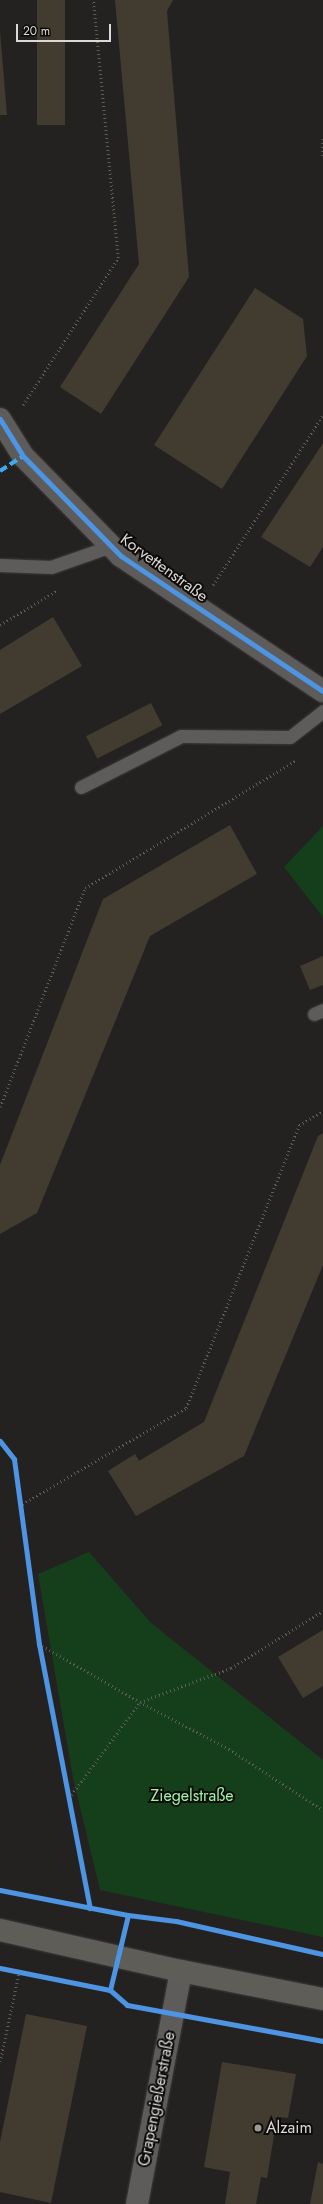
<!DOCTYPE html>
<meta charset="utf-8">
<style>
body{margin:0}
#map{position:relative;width:323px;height:2204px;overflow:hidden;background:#242220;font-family:Jost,sans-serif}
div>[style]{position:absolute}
.green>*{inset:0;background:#143f1a}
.building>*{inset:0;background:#413c2f;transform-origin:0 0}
.path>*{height:2.5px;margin-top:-1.25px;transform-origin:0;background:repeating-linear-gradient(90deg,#5c5c5a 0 1px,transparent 0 4px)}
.roads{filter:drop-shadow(0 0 1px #3e3c3b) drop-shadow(0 0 1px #3e3c3b)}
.lane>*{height:13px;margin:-6.5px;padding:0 6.5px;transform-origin:6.5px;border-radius:6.5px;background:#5d5c5a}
.street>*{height:22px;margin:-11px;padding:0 11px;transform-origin:11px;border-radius:11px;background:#5d5c5a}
.secondary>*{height:22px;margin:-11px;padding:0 11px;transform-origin:11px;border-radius:11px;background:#5f5d58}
.quiet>*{height:4px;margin-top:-2px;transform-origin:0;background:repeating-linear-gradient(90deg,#3fa9f5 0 8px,transparent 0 12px)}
.cycleway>*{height:5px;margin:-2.5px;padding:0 2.5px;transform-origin:2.5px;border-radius:2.5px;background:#4d94e3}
.dots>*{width:11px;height:11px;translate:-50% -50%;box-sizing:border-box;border:2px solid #0d0c0a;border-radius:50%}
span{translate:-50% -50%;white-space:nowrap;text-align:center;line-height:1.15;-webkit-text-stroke:4px #0d0c0a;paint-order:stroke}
.street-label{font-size:16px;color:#dad9d6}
.park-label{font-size:16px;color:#9ff5a5}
.poi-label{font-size:16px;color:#dad9d6}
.left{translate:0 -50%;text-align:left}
.scale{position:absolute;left:16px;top:24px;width:95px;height:18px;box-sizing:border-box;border:2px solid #dad9d6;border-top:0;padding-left:5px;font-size:12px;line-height:14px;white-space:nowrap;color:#dad9d6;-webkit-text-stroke:3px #0d0c0a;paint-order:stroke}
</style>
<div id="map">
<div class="green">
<div style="clip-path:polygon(323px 826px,323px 917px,284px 867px)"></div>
<div style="clip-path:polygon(89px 1552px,151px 1623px,323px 1760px,323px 1937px,100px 1890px,73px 1778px,38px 1574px)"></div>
</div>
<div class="building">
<div style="left:37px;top:0;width:28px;height:125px"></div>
<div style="clip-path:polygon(115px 0,173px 0,167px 11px,189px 277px,101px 414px,60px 387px,139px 264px)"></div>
<div style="clip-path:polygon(0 31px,7px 115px,0 115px)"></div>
<div style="clip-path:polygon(255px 288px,303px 319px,307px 356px,222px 489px,154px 445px)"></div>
<div style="clip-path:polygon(323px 443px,323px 547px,310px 567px,261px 537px)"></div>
<div style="clip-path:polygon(53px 617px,82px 666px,0 714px,0 650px)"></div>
<div style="left:151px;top:703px;width:25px;height:73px;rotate:63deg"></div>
<div style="clip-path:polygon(230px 825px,257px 874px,150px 936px,37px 1213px,0 1234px,0 1165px,103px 899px)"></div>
<div style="clip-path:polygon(323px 956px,323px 985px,310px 990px,300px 966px)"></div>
<div style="clip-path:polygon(323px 1133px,323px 1265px,244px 1456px,136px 1516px,108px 1471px,135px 1454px,139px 1461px,204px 1422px,318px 1136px)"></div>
<div style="clip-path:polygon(323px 1630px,323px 1686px,303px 1698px,278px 1657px)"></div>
<div style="clip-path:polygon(26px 2014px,87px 2026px,51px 2203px,0 2192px,0 2142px)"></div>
<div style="clip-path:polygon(222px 2062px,296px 2074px,288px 2118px,277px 2117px,267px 2178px,261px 2177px,256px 2204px,225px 2204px,230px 2172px,204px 2167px)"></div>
<div style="clip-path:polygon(318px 2162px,323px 2164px,323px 2204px,310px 2204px)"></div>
</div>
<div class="path">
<div style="left:323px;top:139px;width:18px;rotate:90deg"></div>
<div style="left:23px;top:405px;width:175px;rotate:-57.1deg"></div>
<div style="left:118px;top:258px;width:259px;rotate:-95.5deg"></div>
<div style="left:213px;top:585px;width:202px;rotate:-57.1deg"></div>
<div style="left:0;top:625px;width:66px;rotate:-31.3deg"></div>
<div style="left:0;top:1107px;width:235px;rotate:-68.8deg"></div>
<div style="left:85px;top:888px;width:247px;rotate:-31.2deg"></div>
<div style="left:19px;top:1506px;width:194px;rotate:-30.4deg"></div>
<div style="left:186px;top:1408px;width:305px;rotate:-68.2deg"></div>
<div style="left:299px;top:1125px;width:28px;rotate:-30deg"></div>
<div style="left:39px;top:1644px;width:116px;rotate:29.9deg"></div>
<div style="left:140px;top:1702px;width:101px;rotate:27.8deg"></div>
<div style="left:229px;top:1749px;width:112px;rotate:33deg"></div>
<div style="left:69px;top:1798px;width:119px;rotate:-53.5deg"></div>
<div style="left:140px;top:1702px;width:97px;rotate:-20.5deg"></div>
<div style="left:231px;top:1668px;width:108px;rotate:-31.8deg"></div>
<div style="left:0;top:2062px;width:92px;rotate:-78.1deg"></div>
</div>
<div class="roads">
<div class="lane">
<div style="left:0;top:565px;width:51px;rotate:2.2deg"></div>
<div style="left:51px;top:567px;width:64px;rotate:-19.3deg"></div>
<div style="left:81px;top:787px;width:112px;rotate:-27deg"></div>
<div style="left:181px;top:736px;width:109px;rotate:0.5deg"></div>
<div style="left:290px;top:737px;width:42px;rotate:-38.2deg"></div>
<div style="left:314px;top:1014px;width:10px;rotate:-24deg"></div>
</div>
<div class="street">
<div style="left:0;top:419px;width:44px;rotate:58.1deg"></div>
<div style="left:23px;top:456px;width:140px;rotate:45.6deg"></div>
<div style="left:121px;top:556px;width:243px;rotate:33.8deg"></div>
<div style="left:137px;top:2204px;width:237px;rotate:-79.3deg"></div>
</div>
<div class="secondary">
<div style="left:0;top:1930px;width:186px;rotate:12.8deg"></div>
<div style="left:181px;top:1971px;width:145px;rotate:11.2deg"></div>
</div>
</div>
<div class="quiet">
<div style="left:0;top:471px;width:27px;rotate:-33deg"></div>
</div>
<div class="cycleway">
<div style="left:0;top:419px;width:44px;rotate:58.1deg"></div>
<div style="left:23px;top:456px;width:140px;rotate:45.6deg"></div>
<div style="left:121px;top:556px;width:243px;rotate:33.8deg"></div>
<div style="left:0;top:1441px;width:23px;rotate:52deg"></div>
<div style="left:14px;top:1459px;width:187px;rotate:82.3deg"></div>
<div style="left:39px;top:1644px;width:269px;rotate:79.1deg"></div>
<div style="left:0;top:1890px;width:130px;rotate:11.1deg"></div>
<div style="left:128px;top:1915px;width:48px;rotate:7.1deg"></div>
<div style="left:176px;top:1921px;width:151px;rotate:12.7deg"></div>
<div style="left:0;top:1968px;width:112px;rotate:11.3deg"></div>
<div style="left:110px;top:1990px;width:23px;rotate:41deg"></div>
<div style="left:127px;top:2005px;width:199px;rotate:10.4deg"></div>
<div style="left:110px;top:1990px;width:77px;rotate:-76.5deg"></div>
</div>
<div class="dots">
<div style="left:258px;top:2128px;background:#9a9996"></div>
</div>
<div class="street-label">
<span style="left:164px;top:568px;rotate:36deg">Korvettenstraße</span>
<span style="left:157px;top:2099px;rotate:-79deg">Grapengießerstraße</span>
</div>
<div class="park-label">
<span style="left:192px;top:1796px">Ziegelstraße</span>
</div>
<div class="poi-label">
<span class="left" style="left:266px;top:2128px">Alzaim</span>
</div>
<div class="scale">20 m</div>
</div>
